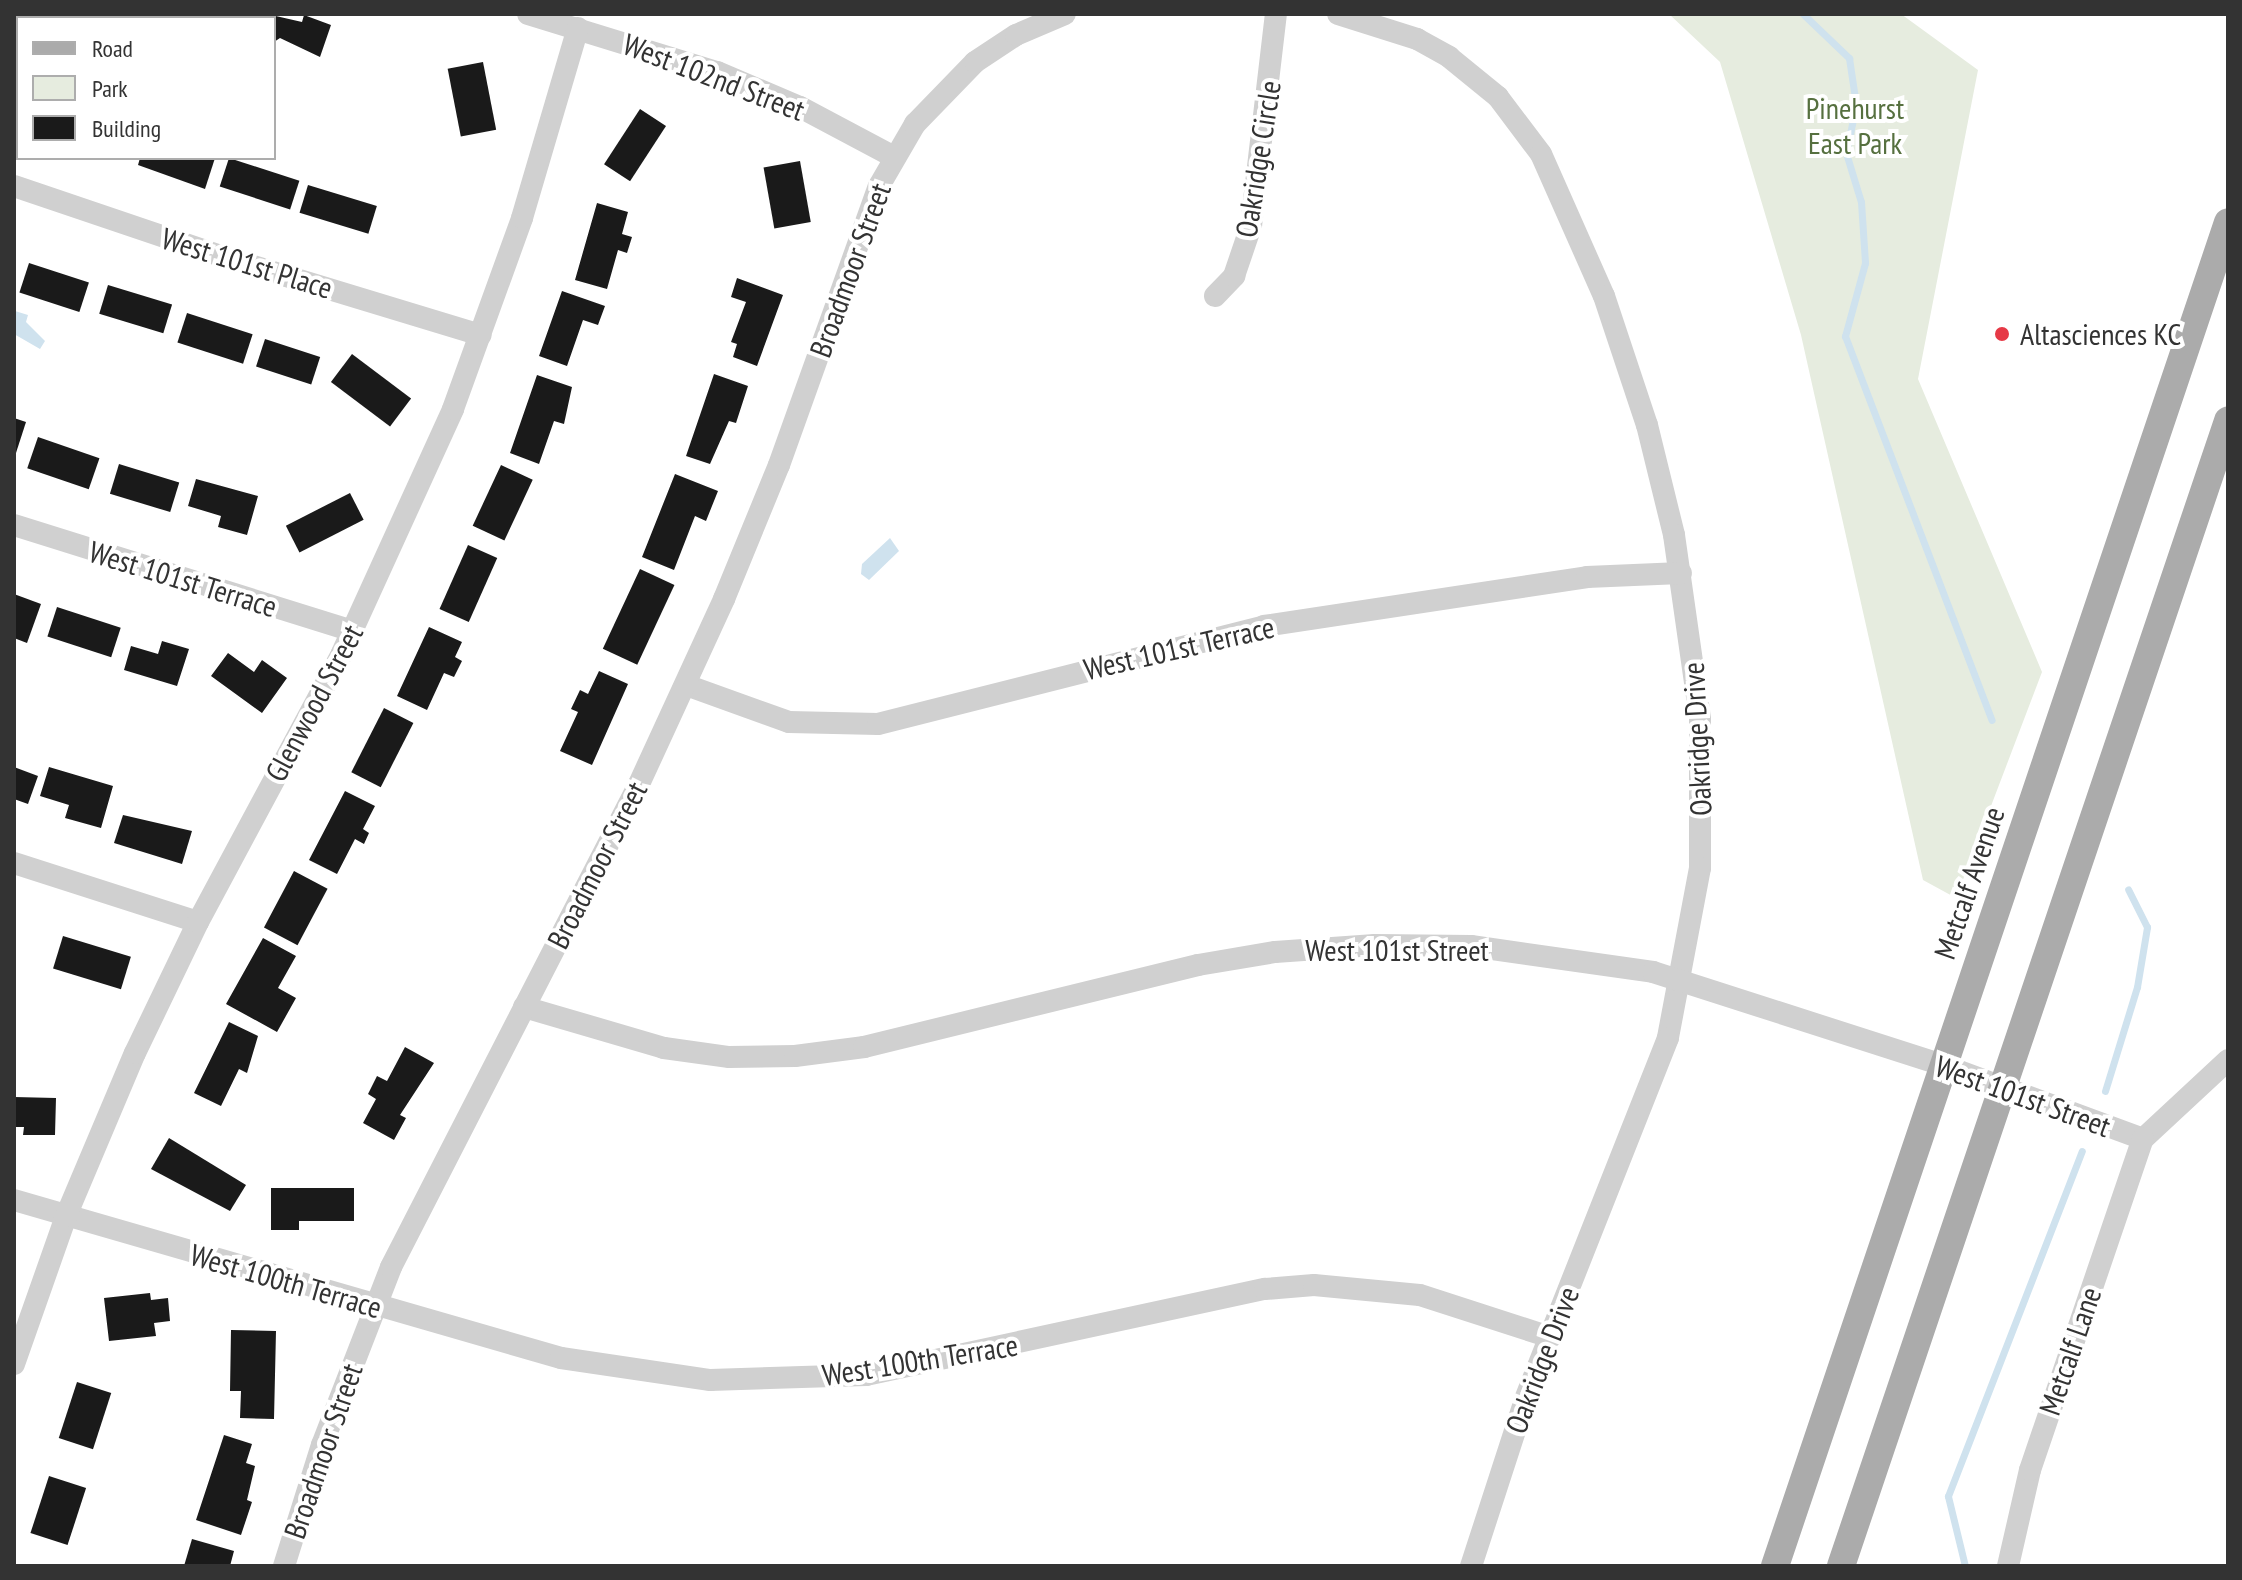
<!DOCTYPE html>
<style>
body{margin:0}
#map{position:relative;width:2242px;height:1580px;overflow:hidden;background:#fff;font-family:"PT Sans Narrow",sans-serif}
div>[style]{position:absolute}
.green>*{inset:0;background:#e6ecdf}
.water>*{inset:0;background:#cfe2ee}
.stream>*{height:7px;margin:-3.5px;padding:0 3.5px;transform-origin:3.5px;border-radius:3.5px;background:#cfe2ee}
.building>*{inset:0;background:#1a1a1a;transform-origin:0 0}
.minor>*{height:22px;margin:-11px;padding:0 11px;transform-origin:11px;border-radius:11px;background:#d0d0d0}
.major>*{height:28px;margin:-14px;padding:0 14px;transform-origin:14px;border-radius:14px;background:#ababab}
.dots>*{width:22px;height:22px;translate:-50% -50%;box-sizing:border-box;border:4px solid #fff;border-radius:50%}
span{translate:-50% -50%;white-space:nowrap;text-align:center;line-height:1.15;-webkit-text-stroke:8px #fff;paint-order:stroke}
.street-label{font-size:30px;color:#333}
.park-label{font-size:30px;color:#56703f}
.poi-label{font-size:30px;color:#333}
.left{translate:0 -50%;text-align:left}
.frame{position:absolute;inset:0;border:16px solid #333;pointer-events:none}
.legend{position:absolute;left:16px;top:16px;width:260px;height:144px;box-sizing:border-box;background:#fff;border:2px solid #adadad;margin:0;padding:10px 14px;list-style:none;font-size:24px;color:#333}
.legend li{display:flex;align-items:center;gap:16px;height:40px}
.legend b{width:40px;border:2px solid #adadad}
</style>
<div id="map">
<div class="green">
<div style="clip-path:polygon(1669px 14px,1901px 14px,1978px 70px,1918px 379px,2042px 672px,1956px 898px,1923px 880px,1801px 335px,1720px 62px)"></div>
</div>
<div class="water">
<div style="clip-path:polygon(15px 311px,28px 315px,26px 322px,45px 341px,40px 349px,14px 334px)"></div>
<div style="clip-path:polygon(890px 538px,899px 551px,869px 580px,861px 574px,862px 564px)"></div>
</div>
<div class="stream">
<div style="left:1803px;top:14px;width:64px;rotate:43.7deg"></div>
<div style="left:1849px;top:58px;width:48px;rotate:81.5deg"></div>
<div style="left:1856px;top:105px;width:49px;rotate:101.8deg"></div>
<div style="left:1846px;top:153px;width:51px;rotate:73deg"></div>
<div style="left:1861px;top:202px;width:61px;rotate:86.2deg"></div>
<div style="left:1865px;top:263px;width:76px;rotate:105.3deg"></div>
<div style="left:1845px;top:336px;width:411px;rotate:69.1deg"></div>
<div style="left:2105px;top:1091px;width:109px;rotate:-72.9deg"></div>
<div style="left:2137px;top:987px;width:61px;rotate:-80.5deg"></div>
<div style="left:2147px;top:927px;width:42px;rotate:-116.6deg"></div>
<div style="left:1965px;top:1566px;width:72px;rotate:-103.7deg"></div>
<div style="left:1948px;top:1496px;width:370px;rotate:-68.8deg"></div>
</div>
<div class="building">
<div style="clip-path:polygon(191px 14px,236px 14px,234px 18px)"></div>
<div style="clip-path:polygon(267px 14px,302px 22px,304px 15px,331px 25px,320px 57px,280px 38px,274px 42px,274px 18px,266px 18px)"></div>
<div style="left:483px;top:62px;width:69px;height:36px;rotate:79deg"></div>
<div style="left:14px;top:87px;width:4px;height:30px;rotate:14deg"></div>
<div style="left:640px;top:109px;width:31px;height:66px;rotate:33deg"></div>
<div style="clip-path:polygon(140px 158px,215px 158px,205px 189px,138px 165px)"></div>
<div style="left:229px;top:158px;width:74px;height:30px;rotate:18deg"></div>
<div style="left:800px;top:161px;width:62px;height:37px;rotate:80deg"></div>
<div style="left:308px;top:185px;width:72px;height:29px;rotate:17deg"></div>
<div style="clip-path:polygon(597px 203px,628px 212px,622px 234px,632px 237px,627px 253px,618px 250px,607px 289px,575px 280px)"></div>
<div style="left:29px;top:263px;width:63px;height:31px;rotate:18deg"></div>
<div style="clip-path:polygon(737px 278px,783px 295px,757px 366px,733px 357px,737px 344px,731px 342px,746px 302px,731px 297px)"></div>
<div style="left:108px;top:285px;width:67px;height:30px;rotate:17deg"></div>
<div style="clip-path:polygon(562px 291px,605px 306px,598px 325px,583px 320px,567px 366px,539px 356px)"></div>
<div style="left:187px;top:313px;width:69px;height:31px;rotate:18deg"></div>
<div style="left:265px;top:339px;width:58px;height:29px;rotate:18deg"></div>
<div style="left:352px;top:354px;width:74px;height:35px;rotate:37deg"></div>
<div style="clip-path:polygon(714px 374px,748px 386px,736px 423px,729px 421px,710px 464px,686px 456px)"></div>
<div style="clip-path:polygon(537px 375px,572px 387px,564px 424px,554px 421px,539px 464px,510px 453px)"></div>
<div style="clip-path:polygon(14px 418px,26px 422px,15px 456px,14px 456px)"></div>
<div style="left:38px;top:437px;width:65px;height:33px;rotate:19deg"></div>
<div style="left:119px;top:464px;width:63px;height:31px;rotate:17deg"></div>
<div style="left:501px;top:465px;width:35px;height:67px;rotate:25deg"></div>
<div style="clip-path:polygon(675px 474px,718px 491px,706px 521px,695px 516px,674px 570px,642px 557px)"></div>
<div style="clip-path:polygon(196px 479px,258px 496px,247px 535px,218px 527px,221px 516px,188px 506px)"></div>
<div style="left:350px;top:493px;width:30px;height:72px;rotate:63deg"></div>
<div style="left:468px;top:545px;width:32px;height:70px;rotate:24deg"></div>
<div style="left:640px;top:569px;width:38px;height:88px;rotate:25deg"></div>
<div style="clip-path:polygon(14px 594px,41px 604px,27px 643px,14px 638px)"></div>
<div style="left:57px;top:607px;width:67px;height:31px;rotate:18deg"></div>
<div style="clip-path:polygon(429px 627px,462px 642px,455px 657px,462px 661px,454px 677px,444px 673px,427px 710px,397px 696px)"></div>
<div style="clip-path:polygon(162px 641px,189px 649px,177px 686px,124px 670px,131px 646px,158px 654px)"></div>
<div style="clip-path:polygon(228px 653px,254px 672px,262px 660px,287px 678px,262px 713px,211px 676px)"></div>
<div style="clip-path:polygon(599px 671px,628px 684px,592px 765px,560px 751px,578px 712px,571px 709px,580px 690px,588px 694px)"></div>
<div style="left:384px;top:708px;width:33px;height:72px;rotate:27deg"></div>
<div style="clip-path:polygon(14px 767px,38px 776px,28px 804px,14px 799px)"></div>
<div style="clip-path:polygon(49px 767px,113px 786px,101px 828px,65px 818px,69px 805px,40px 796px)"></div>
<div style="clip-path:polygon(345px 791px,375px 806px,363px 829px,369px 833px,364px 844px,355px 839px,337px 874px,309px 860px)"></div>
<div style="clip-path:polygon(123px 815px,192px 831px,182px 864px,114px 843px)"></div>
<div style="left:294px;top:871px;width:38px;height:64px;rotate:28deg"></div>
<div style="left:63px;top:936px;width:71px;height:34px;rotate:17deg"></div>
<div style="clip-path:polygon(263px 938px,296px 956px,278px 988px,296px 998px,277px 1032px,226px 1004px)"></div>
<div style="clip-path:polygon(229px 1022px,258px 1036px,247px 1073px,239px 1069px,221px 1106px,194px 1093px)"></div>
<div style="clip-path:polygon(405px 1047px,434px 1063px,400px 1115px,406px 1118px,394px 1140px,363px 1123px,376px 1099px,368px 1094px,377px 1076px,387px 1081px)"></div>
<div style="clip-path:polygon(14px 1097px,56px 1098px,55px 1135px,23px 1135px,24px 1127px,14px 1127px)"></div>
<div style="clip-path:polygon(169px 1138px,246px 1185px,230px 1211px,151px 1169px)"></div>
<div style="clip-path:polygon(271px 1188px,354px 1188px,354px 1221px,299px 1221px,299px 1230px,271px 1230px)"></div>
<div style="clip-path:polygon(150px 1293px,151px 1300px,168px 1298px,170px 1321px,154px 1323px,156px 1336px,109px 1341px,104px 1298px)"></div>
<div style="clip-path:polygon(231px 1330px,276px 1331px,274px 1419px,240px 1418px,241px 1391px,230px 1391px)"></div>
<div style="left:77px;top:1382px;width:36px;height:59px;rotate:18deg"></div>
<div style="clip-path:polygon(224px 1435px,252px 1444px,246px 1463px,255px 1466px,247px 1500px,252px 1502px,241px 1535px,196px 1520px)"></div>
<div style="left:49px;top:1476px;width:39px;height:60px;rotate:18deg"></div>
<div style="clip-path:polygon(192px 1539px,234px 1551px,230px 1566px,184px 1566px)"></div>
</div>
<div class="minor">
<div style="left:528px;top:14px;width:198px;rotate:17.1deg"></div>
<div style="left:717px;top:72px;width:90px;rotate:22.9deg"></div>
<div style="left:800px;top:107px;width:106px;rotate:28deg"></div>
<div style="left:1338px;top:14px;width:83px;rotate:17.6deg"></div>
<div style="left:1417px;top:39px;width:37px;rotate:29deg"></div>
<div style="left:1449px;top:57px;width:63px;rotate:39.2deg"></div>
<div style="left:1498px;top:97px;width:71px;rotate:53deg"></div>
<div style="left:1541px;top:154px;width:155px;rotate:66.1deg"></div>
<div style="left:1604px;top:296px;width:136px;rotate:71.6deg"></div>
<div style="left:1647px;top:425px;width:113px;rotate:76.2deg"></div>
<div style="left:1674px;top:535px;width:184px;rotate:81.9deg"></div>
<div style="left:1700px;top:717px;width:151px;rotate:90deg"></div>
<div style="left:1700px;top:868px;width:173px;rotate:100.7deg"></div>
<div style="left:1668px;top:1038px;width:389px;rotate:111.6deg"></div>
<div style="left:1525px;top:1400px;width:175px;rotate:108deg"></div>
<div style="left:14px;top:186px;width:225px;rotate:18.7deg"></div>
<div style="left:227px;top:258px;width:265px;rotate:16.9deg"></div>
<div style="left:1215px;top:296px;width:28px;rotate:-46deg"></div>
<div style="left:1234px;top:276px;width:53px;rotate:-71.2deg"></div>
<div style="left:1251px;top:226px;width:213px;rotate:-83.3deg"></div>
<div style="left:14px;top:525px;width:354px;rotate:17.4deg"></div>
<div style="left:686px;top:685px;width:109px;rotate:19.8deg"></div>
<div style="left:789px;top:722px;width:89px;rotate:1.3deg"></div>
<div style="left:878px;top:724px;width:398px;rotate:-14.2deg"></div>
<div style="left:1264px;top:626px;width:327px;rotate:-8.6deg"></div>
<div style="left:1587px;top:577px;width:94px;rotate:-2.4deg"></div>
<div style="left:14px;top:863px;width:193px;rotate:17.8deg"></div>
<div style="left:524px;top:1007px;width:146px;rotate:16.3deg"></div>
<div style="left:664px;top:1048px;width:66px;rotate:7.9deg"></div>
<div style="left:729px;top:1057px;width:66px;rotate:-0.9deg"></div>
<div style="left:795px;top:1056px;width:70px;rotate:-7.4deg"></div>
<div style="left:864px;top:1047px;width:344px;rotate:-13.8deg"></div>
<div style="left:1198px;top:965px;width:78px;rotate:-9.6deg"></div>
<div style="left:1275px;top:952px;width:100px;rotate:-4deg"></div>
<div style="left:1375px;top:945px;width:96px;rotate:0.6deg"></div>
<div style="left:1471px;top:946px;width:184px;rotate:8.1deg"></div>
<div style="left:1653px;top:972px;width:305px;rotate:17.8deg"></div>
<div style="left:1943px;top:1065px;width:213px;rotate:20.3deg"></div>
<div style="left:2143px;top:1139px;width:116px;rotate:-42.9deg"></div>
<div style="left:14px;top:1200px;width:569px;rotate:16.11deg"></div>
<div style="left:561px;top:1358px;width:151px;rotate:8.4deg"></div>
<div style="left:710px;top:1380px;width:156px;rotate:-1.8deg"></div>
<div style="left:866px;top:1375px;width:408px;rotate:-12.2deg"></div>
<div style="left:1265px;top:1289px;width:49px;rotate:-4.7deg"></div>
<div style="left:1314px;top:1285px;width:106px;rotate:5.4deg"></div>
<div style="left:1420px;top:1295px;width:137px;rotate:17.9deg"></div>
<div style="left:14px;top:1364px;width:157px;rotate:-70.6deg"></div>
<div style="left:66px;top:1216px;width:177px;rotate:-67.1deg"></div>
<div style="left:135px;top:1053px;width:145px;rotate:-64.3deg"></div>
<div style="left:198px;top:922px;width:305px;rotate:-61.8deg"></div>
<div style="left:342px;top:653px;width:268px;rotate:-65.5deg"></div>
<div style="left:453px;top:409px;width:203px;rotate:-70.1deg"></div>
<div style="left:522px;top:218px;width:198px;rotate:-73.6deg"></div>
<div style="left:284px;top:1566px;width:127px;rotate:-72.6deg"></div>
<div style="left:322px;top:1445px;width:191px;rotate:-68.8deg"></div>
<div style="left:391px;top:1267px;width:543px;rotate:-62.82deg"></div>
<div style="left:639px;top:784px;width:204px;rotate:-65.3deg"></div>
<div style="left:724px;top:599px;width:145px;rotate:-67.7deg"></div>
<div style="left:779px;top:465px;width:296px;rotate:-70.3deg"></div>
<div style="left:879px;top:186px;width:72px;rotate:-59.9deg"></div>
<div style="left:915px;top:124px;width:86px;rotate:-45.9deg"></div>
<div style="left:975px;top:62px;width:49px;rotate:-33.4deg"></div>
<div style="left:1016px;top:35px;width:53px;rotate:-23.2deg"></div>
<div style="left:2008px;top:1566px;width:98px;rotate:-77.1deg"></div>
<div style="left:2030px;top:1470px;width:350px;rotate:-71.2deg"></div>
</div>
<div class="major">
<div style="left:1775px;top:1566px;width:1418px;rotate:-71.37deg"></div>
<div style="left:1841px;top:1566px;width:1209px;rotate:-71.33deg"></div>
</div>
<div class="dots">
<div style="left:2002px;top:334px;background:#e63946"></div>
</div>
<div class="street-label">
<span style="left:714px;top:77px;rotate:21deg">West 102nd Street</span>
<span style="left:1258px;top:159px;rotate:-81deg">Oakridge Circle</span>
<span style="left:247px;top:263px;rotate:17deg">West 101st Place</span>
<span style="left:850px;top:270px;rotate:-70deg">Broadmoor Street</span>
<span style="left:183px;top:579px;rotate:17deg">West 101st Terrace</span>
<span style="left:1179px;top:648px;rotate:-13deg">West 101st Terrace</span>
<span style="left:314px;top:703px;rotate:-62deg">Glenwood Street</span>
<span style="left:1697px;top:739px;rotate:-93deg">Oakridge Drive</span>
<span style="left:597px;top:865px;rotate:-63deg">Broadmoor Street</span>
<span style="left:1969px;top:883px;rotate:-71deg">Metcalf Avenue</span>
<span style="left:1397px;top:950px">West 101st Street</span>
<span style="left:2023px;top:1096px;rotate:20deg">West 101st Street</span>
<span style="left:286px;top:1281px;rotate:16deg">West 100th Terrace</span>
<span style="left:2070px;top:1351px;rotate:-71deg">Metcalf Lane</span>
<span style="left:920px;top:1360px;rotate:-9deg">West 100th Terrace</span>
<span style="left:1542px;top:1360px;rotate:-69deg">Oakridge Drive</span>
<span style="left:323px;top:1451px;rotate:-71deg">Broadmoor Street</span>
</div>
<div class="park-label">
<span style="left:1855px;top:125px">Pinehurst<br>East Park</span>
</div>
<div class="poi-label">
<span class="left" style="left:2020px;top:334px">Altasciences KC</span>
</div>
<div class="frame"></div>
<ul class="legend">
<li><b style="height:10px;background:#ababab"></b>Road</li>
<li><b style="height:22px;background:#e6ecdf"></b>Park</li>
<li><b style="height:22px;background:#1a1a1a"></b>Building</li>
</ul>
</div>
